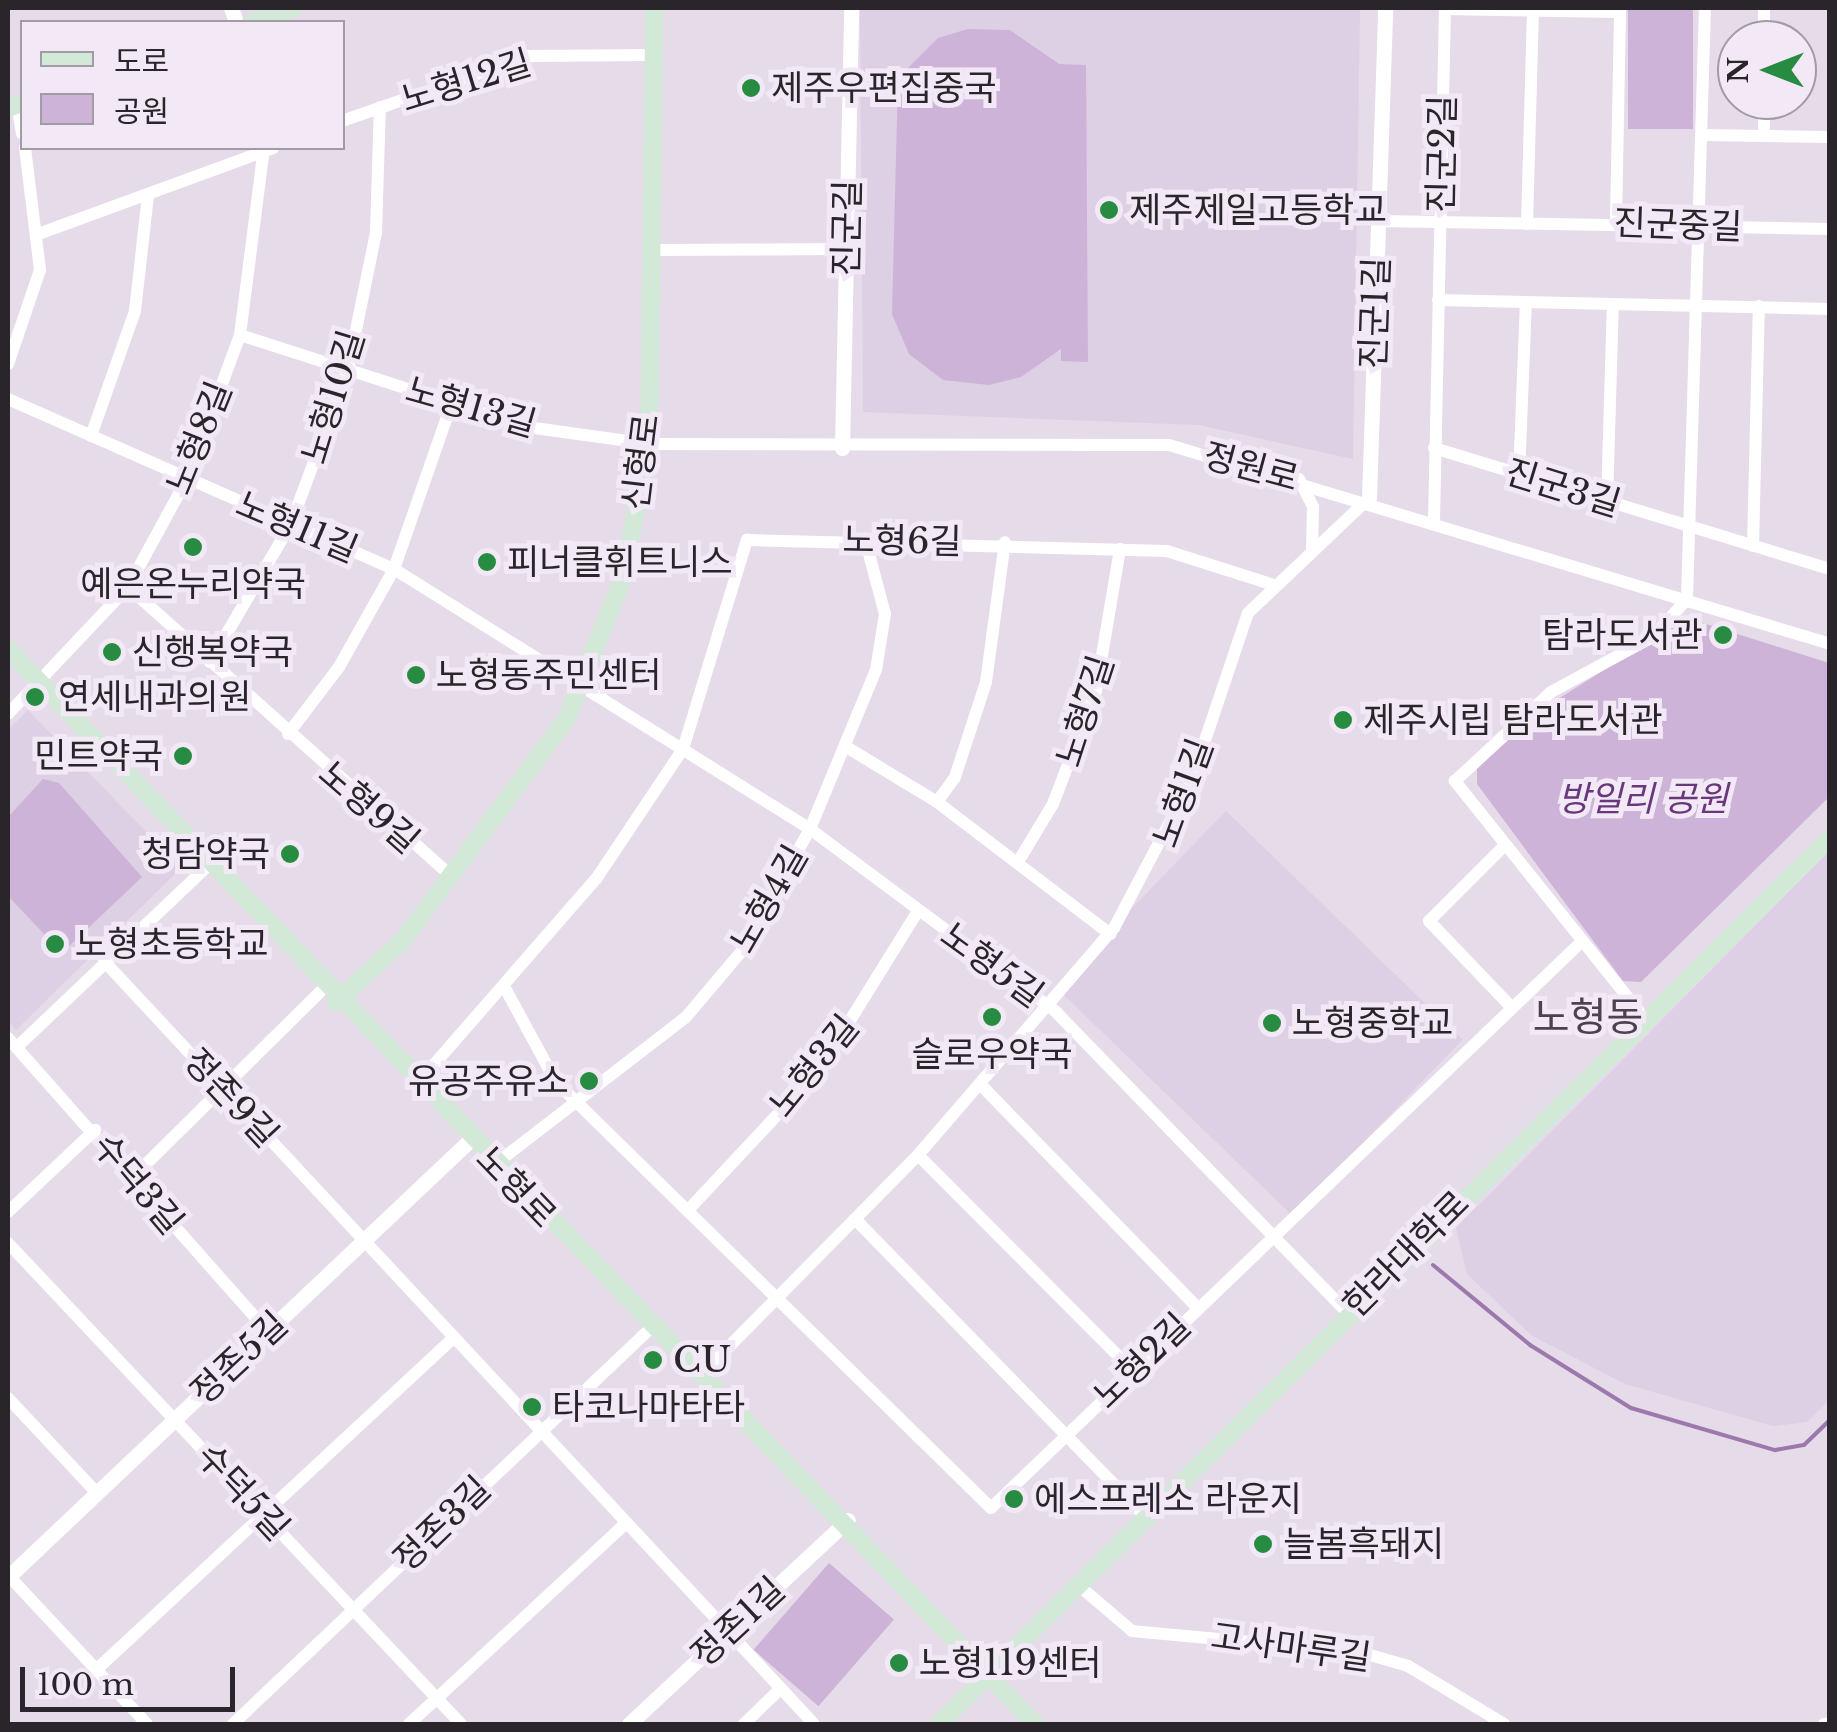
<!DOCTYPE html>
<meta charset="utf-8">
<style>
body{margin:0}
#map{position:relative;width:1837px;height:1732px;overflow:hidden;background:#e5dbe9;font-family:"Libre Baskerville","Noto Sans KR",serif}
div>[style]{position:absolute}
.built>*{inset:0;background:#ddcfe4;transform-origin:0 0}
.green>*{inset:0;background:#cdb3d8;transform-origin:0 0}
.stream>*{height:4px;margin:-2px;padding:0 2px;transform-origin:2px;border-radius:2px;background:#9d78ac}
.minor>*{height:12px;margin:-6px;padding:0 6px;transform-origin:6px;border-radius:6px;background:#fff}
.tertiary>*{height:15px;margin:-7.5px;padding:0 7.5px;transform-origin:7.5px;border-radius:7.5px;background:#fff}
.secondary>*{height:18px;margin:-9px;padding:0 9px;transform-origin:9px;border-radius:9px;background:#d3e9d7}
.dots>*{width:28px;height:28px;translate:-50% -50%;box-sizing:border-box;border:5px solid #f2e8f6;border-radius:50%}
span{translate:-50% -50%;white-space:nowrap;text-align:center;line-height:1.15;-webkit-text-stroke:10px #f2e8f6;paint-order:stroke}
.street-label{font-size:35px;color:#29252a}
.poi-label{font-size:35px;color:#29252a}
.left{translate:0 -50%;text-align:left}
.right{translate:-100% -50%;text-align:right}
.park-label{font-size:35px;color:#68387a;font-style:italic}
.quarter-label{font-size:40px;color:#4b424e}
.frame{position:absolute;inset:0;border:10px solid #29252a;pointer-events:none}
.legend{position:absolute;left:20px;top:20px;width:325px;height:130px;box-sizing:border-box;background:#f2e8f6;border:2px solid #a29aa4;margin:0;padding:12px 18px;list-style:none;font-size:30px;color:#29252a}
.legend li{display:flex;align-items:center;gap:20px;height:50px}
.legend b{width:50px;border:2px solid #a29aa4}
.north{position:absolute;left:1717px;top:20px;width:100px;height:100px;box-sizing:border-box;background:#f2e8f6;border:2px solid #a29aa4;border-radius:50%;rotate:270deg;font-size:28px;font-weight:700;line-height:40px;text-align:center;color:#29252a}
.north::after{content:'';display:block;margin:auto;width:35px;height:45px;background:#278c41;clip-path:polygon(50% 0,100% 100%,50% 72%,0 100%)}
.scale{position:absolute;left:20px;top:1667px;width:215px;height:45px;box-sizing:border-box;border:5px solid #29252a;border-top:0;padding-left:12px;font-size:30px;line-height:35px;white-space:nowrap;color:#29252a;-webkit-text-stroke:8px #f2e8f6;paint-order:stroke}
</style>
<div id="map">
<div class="built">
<div style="clip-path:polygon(860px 8px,1360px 8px,1353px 459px,1199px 425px,863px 412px)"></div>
<div style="clip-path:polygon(28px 710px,181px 868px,16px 1030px,8px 1020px,8px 730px)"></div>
<div style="left:1226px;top:811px;width:329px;height:245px;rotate:44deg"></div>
<div style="clip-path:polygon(1829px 851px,1829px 1400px,1807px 1422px,1773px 1426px,1625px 1384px,1531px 1335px,1467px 1274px,1456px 1228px)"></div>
</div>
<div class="green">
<div style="left:1628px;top:8px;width:65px;height:121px"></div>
<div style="clip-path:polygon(968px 29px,1010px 30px,1059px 64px,1086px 65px,1088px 362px,1061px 361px,1061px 349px,1021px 377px,989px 385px,943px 380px,909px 354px,892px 314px,898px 78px,938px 38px)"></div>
<div style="clip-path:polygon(1687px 618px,1829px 663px,1829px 797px,1641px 982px,1623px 981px,1477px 784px,1477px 767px,1550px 704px)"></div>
<div style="clip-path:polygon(43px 779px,59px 783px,142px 877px,62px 953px,8px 896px,8px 817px)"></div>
<div style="left:829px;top:1563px;width:86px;height:115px;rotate:41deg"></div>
</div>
<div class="stream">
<div style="left:1433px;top:1265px;width:126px;rotate:39.5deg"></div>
<div style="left:1530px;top:1345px;width:119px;rotate:32deg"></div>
<div style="left:1631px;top:1408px;width:150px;rotate:16.3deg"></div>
<div style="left:1775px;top:1450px;width:29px;rotate:-10deg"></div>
<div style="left:1804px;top:1445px;width:36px;rotate:-44deg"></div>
</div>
<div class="minor">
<div style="left:1445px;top:9px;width:175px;rotate:1deg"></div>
<div style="left:1764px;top:40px;width:32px;rotate:-90deg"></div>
<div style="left:17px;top:105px;width:29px;rotate:80deg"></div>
<div style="left:342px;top:121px;width:198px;rotate:-19.2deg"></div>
<div style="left:529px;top:56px;width:123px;rotate:-0.5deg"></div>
<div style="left:1704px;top:135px;width:126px;rotate:0.9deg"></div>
<div style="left:1764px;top:136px;width:36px;rotate:-90deg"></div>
<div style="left:1378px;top:221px;width:452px;rotate:1deg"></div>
<div style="left:1616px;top:222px;width:214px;rotate:-88.9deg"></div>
<div style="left:1527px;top:224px;width:213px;rotate:-88.4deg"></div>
<div style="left:41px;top:233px;width:247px;rotate:-20.1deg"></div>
<div style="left:650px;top:250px;width:196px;rotate:-0.3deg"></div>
<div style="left:1438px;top:300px;width:392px;rotate:1.3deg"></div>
<div style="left:240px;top:335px;width:301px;rotate:17.8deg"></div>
<div style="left:527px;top:427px;width:123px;rotate:7.9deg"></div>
<div style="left:649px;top:444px;width:520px;rotate:0.11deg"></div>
<div style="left:1169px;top:445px;width:690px;rotate:16.75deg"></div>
<div style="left:8px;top:364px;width:99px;rotate:-71.2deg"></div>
<div style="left:40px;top:270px;width:123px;rotate:-97deg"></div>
<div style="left:8px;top:399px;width:422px;rotate:23.8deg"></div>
<div style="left:394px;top:569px;width:491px;rotate:32deg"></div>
<div style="left:810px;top:829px;width:307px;rotate:36.6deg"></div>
<div style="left:1056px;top:1012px;width:418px;rotate:45.9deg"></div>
<div style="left:91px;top:436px;width:133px;rotate:-70.6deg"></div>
<div style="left:135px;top:311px;width:116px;rotate:-83.6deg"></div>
<div style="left:1434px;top:448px;width:414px;rotate:17deg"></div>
<div style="left:1519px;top:475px;width:172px;rotate:-87.7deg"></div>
<div style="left:1299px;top:479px;width:31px;rotate:63deg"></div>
<div style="left:1313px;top:507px;width:43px;rotate:91.3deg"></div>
<div style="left:1607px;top:502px;width:198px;rotate:-88.3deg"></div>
<div style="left:1434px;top:521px;width:513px;rotate:-88.77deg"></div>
<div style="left:1753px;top:546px;width:240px;rotate:-88.6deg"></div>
<div style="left:128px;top:587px;width:435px;rotate:41.8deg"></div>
<div style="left:210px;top:662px;width:160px;rotate:-59.6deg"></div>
<div style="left:291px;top:524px;width:165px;rotate:-69.8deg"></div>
<div style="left:348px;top:369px;width:140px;rotate:-78.4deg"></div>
<div style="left:376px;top:232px;width:125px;rotate:-88.2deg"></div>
<div style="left:8px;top:714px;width:175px;rotate:-46.6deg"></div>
<div style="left:128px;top:587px;width:123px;rotate:-61.4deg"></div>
<div style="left:187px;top:479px;width:153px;rotate:-69.8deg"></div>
<div style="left:240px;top:335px;width:189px;rotate:-82.7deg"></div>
<div style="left:288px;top:734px;width:84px;rotate:-52.7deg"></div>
<div style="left:339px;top:667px;width:112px;rotate:-60.7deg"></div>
<div style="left:394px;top:569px;width:174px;rotate:-70.8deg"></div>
<div style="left:848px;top:748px;width:104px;rotate:31.2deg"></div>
<div style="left:937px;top:802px;width:218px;rotate:37.3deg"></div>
<div style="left:937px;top:802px;width:31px;rotate:-54deg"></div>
<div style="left:955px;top:777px;width:100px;rotate:-71.9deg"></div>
<div style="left:986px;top:682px;width:141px;rotate:-82.3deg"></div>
<div style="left:1504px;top:846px;width:106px;rotate:135deg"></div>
<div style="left:1429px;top:921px;width:120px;rotate:46.3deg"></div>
<div style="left:1018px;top:862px;width:68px;rotate:-58.9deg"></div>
<div style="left:1053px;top:804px;width:121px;rotate:-69.2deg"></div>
<div style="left:1096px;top:691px;width:144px;rotate:-80.4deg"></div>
<div style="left:104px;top:961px;width:1042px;rotate:47.06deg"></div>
<div style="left:505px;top:988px;width:107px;rotate:61.5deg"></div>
<div style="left:556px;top:1082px;width:609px;rotate:44.4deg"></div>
<div style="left:991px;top:1508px;width:813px;rotate:-43.8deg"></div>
<div style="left:1645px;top:1019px;width:305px;rotate:-128.6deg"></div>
<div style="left:1455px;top:781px;width:131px;rotate:-42.8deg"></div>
<div style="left:1551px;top:692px;width:117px;rotate:-28.5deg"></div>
<div style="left:1654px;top:636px;width:50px;rotate:-48.3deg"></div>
<div style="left:1687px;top:599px;width:591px;rotate:-88.26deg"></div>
<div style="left:8px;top:1038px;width:391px;rotate:48.5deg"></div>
<div style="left:17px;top:1047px;width:263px;rotate:-43.5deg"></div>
<div style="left:417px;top:1084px;width:272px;rotate:-48.9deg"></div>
<div style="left:596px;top:879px;width:156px;rotate:-56.2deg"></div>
<div style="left:683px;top:749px;width:219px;rotate:-73deg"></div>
<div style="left:747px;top:540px;width:420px;rotate:1.5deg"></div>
<div style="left:1167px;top:551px;width:109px;rotate:17.6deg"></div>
<div style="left:981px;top:1085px;width:310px;rotate:45.8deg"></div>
<div style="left:918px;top:1155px;width:303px;rotate:45.1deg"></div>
<div style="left:494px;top:1165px;width:242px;rotate:-37.6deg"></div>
<div style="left:686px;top:1017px;width:85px;rotate:-49.8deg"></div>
<div style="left:741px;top:952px;width:141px;rotate:-60.7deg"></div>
<div style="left:810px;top:829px;width:172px;rotate:-67.5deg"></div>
<div style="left:876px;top:670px;width:57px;rotate:-80.9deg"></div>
<div style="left:885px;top:614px;width:78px;rotate:-104.9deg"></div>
<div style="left:130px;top:1180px;width:272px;rotate:-44.7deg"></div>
<div style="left:691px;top:1207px;width:189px;rotate:-46.9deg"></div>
<div style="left:820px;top:1069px;width:186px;rotate:-58.2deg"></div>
<div style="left:8px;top:1212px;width:120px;rotate:-43.3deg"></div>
<div style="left:855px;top:1219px;width:414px;rotate:45.7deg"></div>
<div style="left:8px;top:1243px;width:661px;rotate:46.72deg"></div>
<div style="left:702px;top:1374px;width:308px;rotate:-45.4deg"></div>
<div style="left:918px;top:1155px;width:300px;rotate:-49.2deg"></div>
<div style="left:1114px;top:928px;width:165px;rotate:-62.2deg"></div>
<div style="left:1191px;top:782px;width:178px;rotate:-71.4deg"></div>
<div style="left:1248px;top:613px;width:167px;rotate:-43.5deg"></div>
<div style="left:8px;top:1398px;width:130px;rotate:46.9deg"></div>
<div style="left:8px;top:1575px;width:204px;rotate:47deg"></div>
<div style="left:1077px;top:1584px;width:72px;rotate:40.5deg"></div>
<div style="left:1132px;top:1631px;width:229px;rotate:5.3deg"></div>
<div style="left:1360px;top:1652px;width:50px;rotate:16.3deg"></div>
<div style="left:1408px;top:1666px;width:112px;rotate:31.1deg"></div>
<div style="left:96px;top:1670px;width:488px;rotate:-42.9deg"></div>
<div style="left:233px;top:1724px;width:579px;rotate:-43.46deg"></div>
<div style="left:409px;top:1724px;width:294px;rotate:-42.8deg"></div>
<div style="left:744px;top:1724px;width:50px;rotate:-44.2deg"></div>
<div style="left:1824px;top:1724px;width:6px;rotate:-9deg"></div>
</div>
<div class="tertiary">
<div style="left:231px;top:8px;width:15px;rotate:70deg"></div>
<div style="left:842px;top:448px;width:440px;rotate:-88.8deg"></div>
<div style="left:1369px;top:498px;width:490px;rotate:-88.1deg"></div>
<div style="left:8px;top:1577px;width:636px;rotate:-43.41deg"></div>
<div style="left:629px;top:1724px;width:299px;rotate:-43deg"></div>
</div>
<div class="secondary">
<div style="left:251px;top:22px;width:45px;rotate:-18deg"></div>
<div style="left:8px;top:108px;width:15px;rotate:-20deg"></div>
<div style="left:8px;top:649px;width:1487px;rotate:46.31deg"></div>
<div style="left:336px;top:1002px;width:93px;rotate:-42.8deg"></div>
<div style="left:404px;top:939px;width:275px;rotate:-53.6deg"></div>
<div style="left:567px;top:718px;width:152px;rotate:-68.3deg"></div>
<div style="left:623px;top:577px;width:136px;rotate:-78.9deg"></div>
<div style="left:649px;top:444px;width:436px;rotate:-89.3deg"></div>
<div style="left:939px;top:1724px;width:1257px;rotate:-44.84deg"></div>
</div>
<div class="dots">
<div style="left:751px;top:88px;background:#278c41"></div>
<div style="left:1109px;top:210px;background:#278c41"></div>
<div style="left:193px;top:547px;background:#278c41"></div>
<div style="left:487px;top:562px;background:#278c41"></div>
<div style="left:1723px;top:635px;background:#278c41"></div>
<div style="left:112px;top:652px;background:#278c41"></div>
<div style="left:416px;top:675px;background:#278c41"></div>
<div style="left:35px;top:697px;background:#278c41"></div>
<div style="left:1343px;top:720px;background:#278c41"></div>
<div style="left:183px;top:756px;background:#278c41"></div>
<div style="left:290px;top:854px;background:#278c41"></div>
<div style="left:55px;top:944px;background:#278c41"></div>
<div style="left:992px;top:1017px;background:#278c41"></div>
<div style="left:1272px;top:1023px;background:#278c41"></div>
<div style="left:589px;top:1081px;background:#278c41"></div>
<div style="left:653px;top:1360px;background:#278c41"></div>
<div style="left:532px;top:1407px;background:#278c41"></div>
<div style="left:1014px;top:1499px;background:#278c41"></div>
<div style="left:1263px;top:1544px;background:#278c41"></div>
<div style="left:899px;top:1663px;background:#278c41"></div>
</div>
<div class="street-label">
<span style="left:466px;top:81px;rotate:-17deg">노형12길</span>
<span style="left:1442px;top:154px;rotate:-89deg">진군2길</span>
<span style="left:1678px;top:225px;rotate:2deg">진군중길</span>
<span style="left:847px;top:228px;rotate:-89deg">진군길</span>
<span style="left:1375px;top:313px;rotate:-88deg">진군1길</span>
<span style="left:333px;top:397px;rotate:-73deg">노형10길</span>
<span style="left:471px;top:407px;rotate:16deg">노형13길</span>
<span style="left:199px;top:438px;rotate:-68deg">노형8길</span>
<span style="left:641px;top:462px;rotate:-83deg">신형로</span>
<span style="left:1251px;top:467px;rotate:15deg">정원로</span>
<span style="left:1563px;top:488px;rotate:17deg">진군3길</span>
<span style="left:297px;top:527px;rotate:23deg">노형11길</span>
<span style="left:902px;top:541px;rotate:1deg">노형6길</span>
<span style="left:1085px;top:711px;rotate:-72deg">노형7길</span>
<span style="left:1183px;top:793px;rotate:-70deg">노형1길</span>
<span style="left:369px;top:807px;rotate:41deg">노형9길</span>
<span style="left:769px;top:899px;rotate:-60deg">노형4길</span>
<span style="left:992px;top:965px;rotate:36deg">노형5길</span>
<span style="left:814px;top:1066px;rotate:-51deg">노형3길</span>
<span style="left:231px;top:1098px;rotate:47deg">정존9길</span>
<span style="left:138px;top:1184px;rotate:50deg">수덕3길</span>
<span style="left:516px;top:1187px;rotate:46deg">노형로</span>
<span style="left:1406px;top:1254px;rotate:-45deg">한라대학로</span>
<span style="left:239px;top:1358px;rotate:-43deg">정존5길</span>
<span style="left:1142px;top:1361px;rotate:-44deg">노형2길</span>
<span style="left:243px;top:1492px;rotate:47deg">수덕5길</span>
<span style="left:442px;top:1524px;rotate:-44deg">정존3길</span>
<span style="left:738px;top:1622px;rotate:-43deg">정존1길</span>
<span style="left:1291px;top:1647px;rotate:8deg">고사마루길</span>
</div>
<div class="poi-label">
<span class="left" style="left:771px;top:88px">제주우편집중국</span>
<span class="left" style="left:1129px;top:210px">제주제일고등학교</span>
<span class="left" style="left:507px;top:562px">피너클휘트니스</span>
<span style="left:193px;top:584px">예은온누리약국</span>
<span class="right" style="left:1703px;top:635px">탐라도서관</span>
<span class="left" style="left:132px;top:652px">신행복약국</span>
<span class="left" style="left:436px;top:675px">노형동주민센터</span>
<span class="left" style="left:58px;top:697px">연세내과의원</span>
<span class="left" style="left:1363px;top:720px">제주시립 탐라도서관</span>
<span class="right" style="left:163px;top:756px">민트약국</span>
<span class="right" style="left:270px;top:854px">청담약국</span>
<span class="left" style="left:75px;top:944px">노형초등학교</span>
<span class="left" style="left:1292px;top:1023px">노형중학교</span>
<span style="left:992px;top:1054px">슬로우약국</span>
<span class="right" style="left:569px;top:1081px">유공주유소</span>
<span class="left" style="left:673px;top:1360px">CU</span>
<span class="left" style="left:552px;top:1407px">타코나마타타</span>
<span class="left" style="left:1034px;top:1499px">에스프레소 라운지</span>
<span class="left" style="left:1283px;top:1544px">늘봄흑돼지</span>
<span class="left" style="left:919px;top:1663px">노형119센터</span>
</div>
<div class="park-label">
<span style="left:1643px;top:799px">방일리 공원</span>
</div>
<div class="quarter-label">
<span style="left:1588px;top:1017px">노형동</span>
</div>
<div class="frame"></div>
<ul class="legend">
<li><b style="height:12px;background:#d3e9d7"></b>도로</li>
<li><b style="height:28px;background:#cdb3d8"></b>공원</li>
</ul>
<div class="north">N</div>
<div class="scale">100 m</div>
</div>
